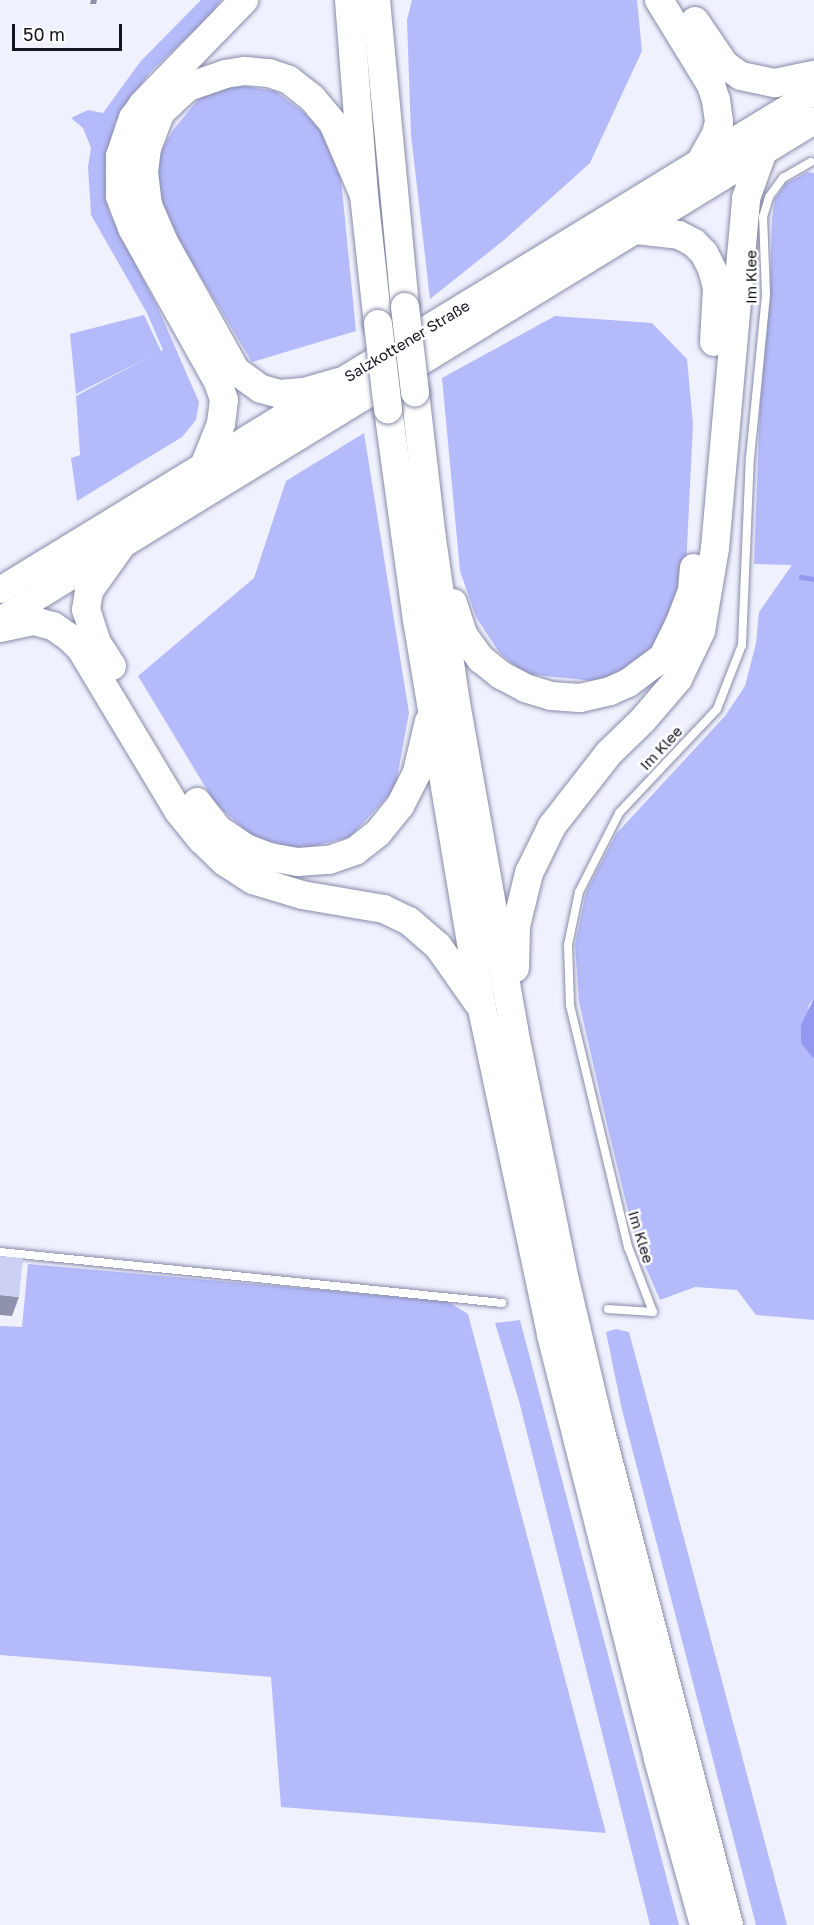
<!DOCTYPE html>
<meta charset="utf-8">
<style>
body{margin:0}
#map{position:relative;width:814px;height:1925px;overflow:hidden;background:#eff1fe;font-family:"Golos Text",sans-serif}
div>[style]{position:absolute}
.green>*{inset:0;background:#b5bafb}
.water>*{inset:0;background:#9498f1}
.stream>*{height:4.5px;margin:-2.25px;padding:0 2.25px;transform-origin:2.25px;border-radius:2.25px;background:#9498f1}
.roads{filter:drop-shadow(0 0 2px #888ba8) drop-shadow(0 0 2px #888ba8)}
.service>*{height:8px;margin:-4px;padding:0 4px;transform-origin:4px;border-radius:4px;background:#fff}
.trunk>*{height:26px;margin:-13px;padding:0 13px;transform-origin:13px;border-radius:13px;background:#fff}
.motorway>*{height:28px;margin:-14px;padding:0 14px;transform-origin:14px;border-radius:14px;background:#fff}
.bridges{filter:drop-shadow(0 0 2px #888ba8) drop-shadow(0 0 2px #888ba8)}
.motorway-bridge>*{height:28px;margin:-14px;padding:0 14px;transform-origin:14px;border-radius:14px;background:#fff}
.shaded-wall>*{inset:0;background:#8f92ac}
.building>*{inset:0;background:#ccd0f5}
span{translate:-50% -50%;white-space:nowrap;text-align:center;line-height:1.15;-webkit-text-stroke:5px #fff;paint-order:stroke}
.street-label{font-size:15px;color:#141520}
.scale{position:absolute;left:12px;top:24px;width:110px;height:27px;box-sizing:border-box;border:3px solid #141520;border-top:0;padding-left:8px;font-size:18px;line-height:21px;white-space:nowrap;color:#141520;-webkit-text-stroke:4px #fff;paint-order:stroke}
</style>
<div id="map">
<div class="green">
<div style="clip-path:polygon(201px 0,221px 0,206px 20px,150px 72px,115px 122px,105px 169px,109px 212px,158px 308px,199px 402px,196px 420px,182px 437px,77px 501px,71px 458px,80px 455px,76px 396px,147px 358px,76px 394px,70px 334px,144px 315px,161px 351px,163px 350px,147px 313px,91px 215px,88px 167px,91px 148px,83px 128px,71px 118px,88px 110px,103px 113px,140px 62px)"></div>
<div style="clip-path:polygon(412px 0,637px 0,642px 51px,590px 163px,504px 240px,430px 299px,411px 135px,407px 20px)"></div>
<div style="clip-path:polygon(237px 85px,275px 91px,306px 114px,323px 133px,339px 159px,356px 331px,252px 362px,167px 221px,157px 189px,157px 158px,173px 130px,202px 95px)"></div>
<div style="clip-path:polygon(807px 172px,814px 173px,814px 998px,809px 1005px,802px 1043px,814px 1059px,814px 1320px,756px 1315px,737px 1290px,695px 1287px,660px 1300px,637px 1247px,606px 1120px,579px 1002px,575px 945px,586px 892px,616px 834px,725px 716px,745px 686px,756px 643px,759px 612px,792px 565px,754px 564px,760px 405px,770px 292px,772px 219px,775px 199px,785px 184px)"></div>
<div style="clip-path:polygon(555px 316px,652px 323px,687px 359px,693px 424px,686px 568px,666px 631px,645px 657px,606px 682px,524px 674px,499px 652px,476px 617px,460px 571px,442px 378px)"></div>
<div style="clip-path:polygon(364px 433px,409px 713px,395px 789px,350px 837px,300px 850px,252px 836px,215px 803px,138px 676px,254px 578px,286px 481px)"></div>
<div style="clip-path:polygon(28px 1264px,447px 1301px,468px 1314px,606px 1833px,281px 1807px,271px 1677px,0 1655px,0 1326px,22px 1327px)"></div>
<div style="clip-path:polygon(520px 1320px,679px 1925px,650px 1925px,519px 1401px,495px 1323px)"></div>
<div style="clip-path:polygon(616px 1329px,629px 1332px,787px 1925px,756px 1925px,622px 1410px,606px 1332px)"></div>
</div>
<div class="water">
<div style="clip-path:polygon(814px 998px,814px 1059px,801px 1043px,801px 1025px)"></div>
</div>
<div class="stream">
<div style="left:801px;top:577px;width:13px;rotate:9deg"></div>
</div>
<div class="roads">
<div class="service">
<div style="left:0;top:1252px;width:505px;rotate:5.8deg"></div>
<div style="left:608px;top:1309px;width:45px;rotate:3.8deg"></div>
<div style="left:653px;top:1312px;width:70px;rotate:-111deg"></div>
<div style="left:628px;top:1247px;width:249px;rotate:-103.5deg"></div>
<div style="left:570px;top:1005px;width:60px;rotate:-91.9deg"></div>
<div style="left:568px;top:945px;width:54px;rotate:-78.3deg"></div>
<div style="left:579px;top:892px;width:89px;rotate:-63.1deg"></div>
<div style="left:619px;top:813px;width:143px;rotate:-46.7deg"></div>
<div style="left:717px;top:709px;width:69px;rotate:-68.7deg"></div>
<div style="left:742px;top:645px;width:187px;rotate:-87.6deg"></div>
<div style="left:750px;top:458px;width:165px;rotate:-84.4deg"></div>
<div style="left:766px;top:294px;width:77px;rotate:-92.2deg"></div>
<div style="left:763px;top:217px;width:21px;rotate:-73deg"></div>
<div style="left:769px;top:197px;width:24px;rotate:-54deg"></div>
<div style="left:783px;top:178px;width:32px;rotate:-30deg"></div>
</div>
<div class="trunk">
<div style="left:0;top:590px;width:954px;rotate:-31.46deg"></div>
<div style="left:0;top:620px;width:955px;rotate:-31.51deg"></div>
</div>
<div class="motorway">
<div style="left:349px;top:0;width:196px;rotate:85.6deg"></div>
<div style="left:364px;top:195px;width:130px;rotate:83.8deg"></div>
<div style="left:376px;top:0;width:308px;rotate:84.6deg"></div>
<div style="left:659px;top:0;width:100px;rotate:58.5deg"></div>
<div style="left:711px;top:85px;width:16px;rotate:72deg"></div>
<div style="left:716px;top:100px;width:22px;rotate:82deg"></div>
<div style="left:719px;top:122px;width:12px;rotate:104deg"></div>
<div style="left:716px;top:134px;width:31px;rotate:119deg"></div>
<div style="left:695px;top:21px;width:53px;rotate:55.7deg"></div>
<div style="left:725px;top:65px;width:19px;rotate:35deg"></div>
<div style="left:741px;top:76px;width:35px;rotate:12deg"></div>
<div style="left:775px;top:83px;width:40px;rotate:-12deg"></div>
<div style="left:636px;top:230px;width:43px;rotate:6.6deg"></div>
<div style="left:679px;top:235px;width:17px;rotate:28deg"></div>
<div style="left:694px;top:243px;width:14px;rotate:45deg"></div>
<div style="left:704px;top:253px;width:18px;rotate:63deg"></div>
<div style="left:712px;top:269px;width:20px;rotate:75deg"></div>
<div style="left:717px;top:288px;width:54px;rotate:93.2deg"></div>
<div style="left:339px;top:382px;width:37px;rotate:164deg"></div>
<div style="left:303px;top:392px;width:23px;rotate:175deg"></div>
<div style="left:280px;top:394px;width:20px;rotate:-165deg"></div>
<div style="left:261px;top:389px;width:31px;rotate:-144deg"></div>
<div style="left:236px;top:371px;width:148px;rotate:-119.2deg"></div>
<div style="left:164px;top:242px;width:40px;rotate:-113.4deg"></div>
<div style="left:148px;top:205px;width:33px;rotate:-97deg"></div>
<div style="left:144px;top:172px;width:24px;rotate:-83deg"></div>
<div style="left:147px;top:148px;width:39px;rotate:-69deg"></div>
<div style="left:161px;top:112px;width:37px;rotate:-43deg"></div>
<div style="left:188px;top:87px;width:39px;rotate:-19deg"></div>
<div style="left:225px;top:74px;width:20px;rotate:-9deg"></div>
<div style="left:245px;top:71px;width:24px;rotate:5deg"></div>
<div style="left:269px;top:73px;width:21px;rotate:19deg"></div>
<div style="left:289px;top:80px;width:29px;rotate:38deg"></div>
<div style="left:312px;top:98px;width:33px;rotate:50deg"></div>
<div style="left:333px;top:123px;width:78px;rotate:66.7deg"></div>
<div style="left:415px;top:392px;width:148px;rotate:83.4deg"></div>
<div style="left:432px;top:539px;width:166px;rotate:81.7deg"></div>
<div style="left:456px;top:703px;width:332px;rotate:79.9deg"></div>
<div style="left:514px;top:1030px;width:255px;rotate:78.5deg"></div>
<div style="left:565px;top:1280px;width:144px;rotate:76.7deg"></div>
<div style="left:598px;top:1420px;width:522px;rotate:75.46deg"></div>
<div style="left:388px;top:409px;width:213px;rotate:82.2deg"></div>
<div style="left:417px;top:620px;width:394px;rotate:80.5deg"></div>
<div style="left:482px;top:1009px;width:333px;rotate:78deg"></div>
<div style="left:551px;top:1335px;width:437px;rotate:75.8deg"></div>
<div style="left:658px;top:1759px;width:172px;rotate:74.5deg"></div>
<div style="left:204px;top:466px;width:45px;rotate:-68deg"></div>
<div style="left:221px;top:424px;width:24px;rotate:-83deg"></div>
<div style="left:224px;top:400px;width:19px;rotate:-108deg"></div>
<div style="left:218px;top:382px;width:176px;rotate:-119.2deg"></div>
<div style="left:132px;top:228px;width:34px;rotate:-111deg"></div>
<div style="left:120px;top:196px;width:40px;rotate:-90deg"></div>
<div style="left:120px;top:156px;width:40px;rotate:-71.1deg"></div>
<div style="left:133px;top:118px;width:17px;rotate:-54deg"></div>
<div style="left:143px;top:104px;width:145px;rotate:-45.8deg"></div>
<div style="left:453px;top:603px;width:35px;rotate:72deg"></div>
<div style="left:464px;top:636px;width:29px;rotate:54deg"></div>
<div style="left:481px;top:659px;width:26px;rotate:39deg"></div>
<div style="left:501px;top:675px;width:27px;rotate:28deg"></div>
<div style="left:525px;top:688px;width:27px;rotate:17deg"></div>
<div style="left:551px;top:696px;width:29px;rotate:4deg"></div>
<div style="left:580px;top:698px;width:31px;rotate:-13deg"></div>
<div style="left:610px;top:691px;width:20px;rotate:-24deg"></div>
<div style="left:628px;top:683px;width:44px;rotate:-36.6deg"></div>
<div style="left:663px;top:657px;width:39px;rotate:-64deg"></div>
<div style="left:680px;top:622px;width:34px;rotate:-69deg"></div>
<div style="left:692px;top:590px;width:22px;rotate:-85deg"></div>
<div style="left:0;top:628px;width:35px;rotate:-12deg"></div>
<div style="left:34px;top:621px;width:20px;rotate:15deg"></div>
<div style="left:53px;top:626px;width:21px;rotate:35deg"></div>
<div style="left:70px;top:638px;width:16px;rotate:45deg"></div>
<div style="left:81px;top:649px;width:190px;rotate:59deg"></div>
<div style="left:179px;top:812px;width:36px;rotate:51deg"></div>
<div style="left:202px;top:840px;width:32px;rotate:44deg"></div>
<div style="left:225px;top:862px;width:33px;rotate:33deg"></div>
<div style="left:253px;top:880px;width:51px;rotate:17deg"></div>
<div style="left:302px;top:895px;width:83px;rotate:9.7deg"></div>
<div style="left:384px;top:909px;width:28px;rotate:26deg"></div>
<div style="left:409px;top:921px;width:38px;rotate:41deg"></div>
<div style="left:438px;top:946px;width:70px;rotate:54.9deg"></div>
<div style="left:112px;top:666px;width:27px;rotate:-123deg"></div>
<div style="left:97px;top:643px;width:35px;rotate:-108deg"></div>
<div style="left:86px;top:610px;width:19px;rotate:-81deg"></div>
<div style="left:89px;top:591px;width:55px;rotate:-54.6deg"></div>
<div style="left:197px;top:802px;width:34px;rotate:52deg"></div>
<div style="left:218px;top:829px;width:34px;rotate:34deg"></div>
<div style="left:246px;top:848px;width:25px;rotate:21deg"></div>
<div style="left:269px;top:857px;width:29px;rotate:10deg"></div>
<div style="left:298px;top:862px;width:31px;rotate:-4deg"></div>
<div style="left:329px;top:860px;width:28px;rotate:-19deg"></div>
<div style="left:355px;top:851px;width:29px;rotate:-38deg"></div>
<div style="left:378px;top:833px;width:35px;rotate:-51deg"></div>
<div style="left:400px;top:806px;width:38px;rotate:-63deg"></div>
<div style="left:417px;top:772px;width:52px;rotate:-76.8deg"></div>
<div style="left:515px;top:968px;width:42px;rotate:-88.6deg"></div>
<div style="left:516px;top:926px;width:55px;rotate:-76.2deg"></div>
<div style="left:529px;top:873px;width:52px;rotate:-63.9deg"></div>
<div style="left:552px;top:826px;width:93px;rotate:-52deg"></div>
<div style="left:609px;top:753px;width:47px;rotate:-44.1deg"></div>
<div style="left:643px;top:720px;width:54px;rotate:-49.5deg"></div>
<div style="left:678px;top:679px;width:53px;rotate:-64.4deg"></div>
<div style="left:701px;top:631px;width:84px;rotate:-80.4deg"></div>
<div style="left:715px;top:548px;width:351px;rotate:-84.9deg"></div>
<div style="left:746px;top:198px;width:47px;rotate:-70deg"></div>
</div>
</div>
<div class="bridges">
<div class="motorway-bridge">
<div style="left:405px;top:307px;width:86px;rotate:83.3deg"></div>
<div style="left:378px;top:324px;width:86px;rotate:83.3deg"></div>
</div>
</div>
<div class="shaded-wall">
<div style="clip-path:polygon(91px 0,97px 0,96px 4px,90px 4px)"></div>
<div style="clip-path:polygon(0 1295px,19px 1297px,12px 1316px,0 1315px)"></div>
</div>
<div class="building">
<div style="clip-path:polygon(0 1256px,23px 1258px,19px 1297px,0 1295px)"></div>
</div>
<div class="street-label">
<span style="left:751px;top:277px;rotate:-90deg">Im Klee</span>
<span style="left:407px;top:341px;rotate:-31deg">Salzkottener Straße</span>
<span style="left:661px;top:748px;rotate:-47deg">Im Klee</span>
<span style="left:641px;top:1237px;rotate:73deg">Im Klee</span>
</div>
<div class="scale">50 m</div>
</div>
